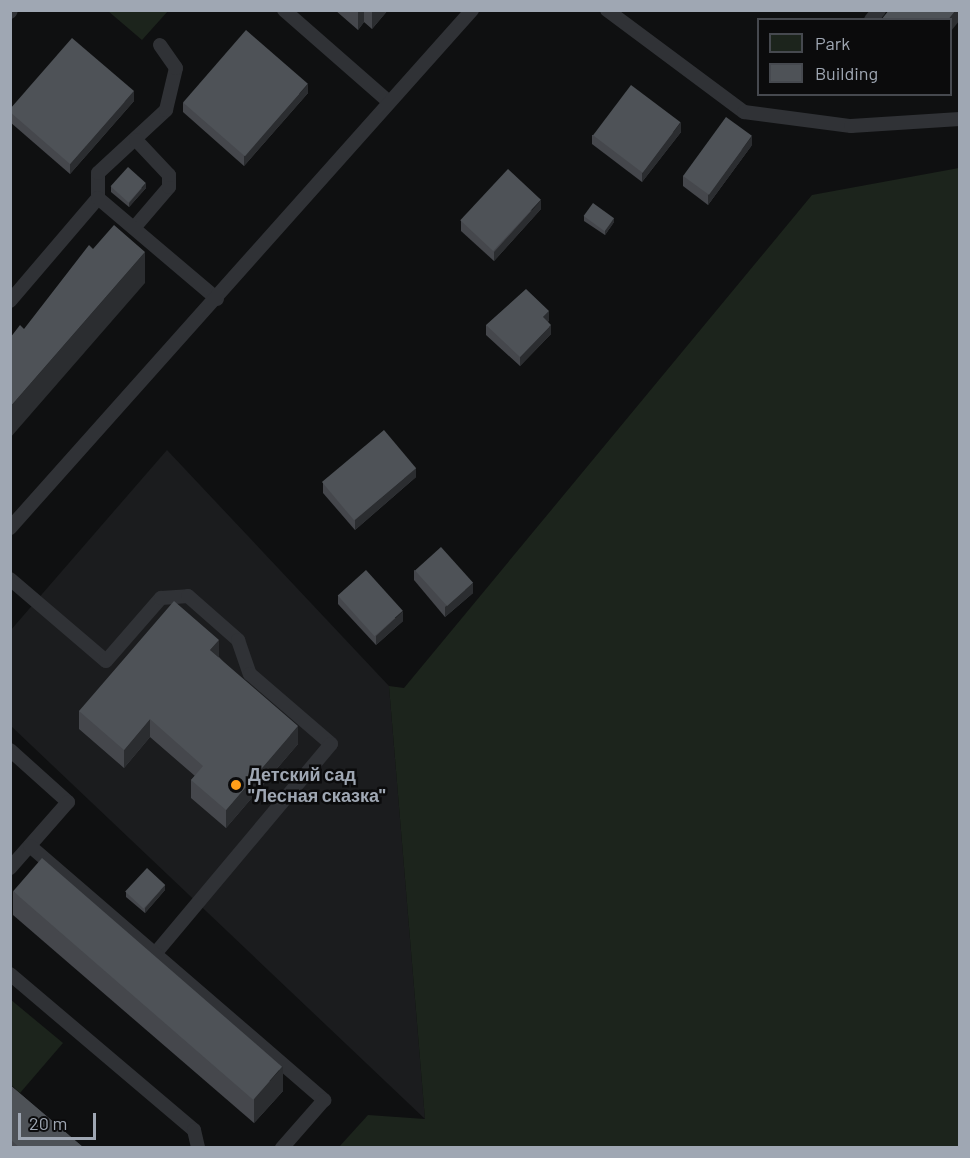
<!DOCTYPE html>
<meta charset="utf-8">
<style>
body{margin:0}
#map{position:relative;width:970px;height:1158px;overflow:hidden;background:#0f1011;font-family:Barlow,sans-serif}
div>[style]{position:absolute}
.built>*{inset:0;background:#1b1c1e}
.green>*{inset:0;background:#1c241c}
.lane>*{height:14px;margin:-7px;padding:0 7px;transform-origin:7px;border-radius:7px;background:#303236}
.wall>*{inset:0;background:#45474c}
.shaded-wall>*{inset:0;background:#2b2d30}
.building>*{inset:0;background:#4e5257;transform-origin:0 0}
.dots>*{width:16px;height:16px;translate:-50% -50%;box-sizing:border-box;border:3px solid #0b0b0c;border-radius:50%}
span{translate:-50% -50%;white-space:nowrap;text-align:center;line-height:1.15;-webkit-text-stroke:5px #0b0b0c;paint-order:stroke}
.poi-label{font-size:18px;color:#9fa7b3;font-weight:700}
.left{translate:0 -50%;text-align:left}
.frame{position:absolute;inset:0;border:12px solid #9fa7b3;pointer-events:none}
.legend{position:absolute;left:757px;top:18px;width:195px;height:78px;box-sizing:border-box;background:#0b0b0c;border:2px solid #46494f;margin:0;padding:8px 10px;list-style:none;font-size:18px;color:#9fa7b3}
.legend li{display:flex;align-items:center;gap:12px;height:30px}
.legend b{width:30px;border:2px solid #46494f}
.scale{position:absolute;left:18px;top:1113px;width:78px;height:27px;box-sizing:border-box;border:3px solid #9fa7b3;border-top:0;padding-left:8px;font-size:18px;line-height:21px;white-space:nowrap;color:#9fa7b3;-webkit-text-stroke:4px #0b0b0c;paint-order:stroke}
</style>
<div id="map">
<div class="built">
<div style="clip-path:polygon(167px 450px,389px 686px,425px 1119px,11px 726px,10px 631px)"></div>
</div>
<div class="green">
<div style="clip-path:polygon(108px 11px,168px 11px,142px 40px)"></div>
<div style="clip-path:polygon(959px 168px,959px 1147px,339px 1147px,368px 1115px,425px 1119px,389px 686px,404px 688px,812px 195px)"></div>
<div style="clip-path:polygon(10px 999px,63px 1043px,20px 1093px,11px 1085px)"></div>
</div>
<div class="lane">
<div style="left:284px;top:10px;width:140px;rotate:41.2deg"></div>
<div style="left:607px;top:10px;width:171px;rotate:36.7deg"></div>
<div style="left:744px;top:112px;width:108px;rotate:7.5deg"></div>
<div style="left:851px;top:126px;width:109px;rotate:-3.7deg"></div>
<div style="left:10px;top:12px;width:2px;rotate:-63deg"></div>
<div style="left:871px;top:20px;width:13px;rotate:-51deg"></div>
<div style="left:98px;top:198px;width:25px;rotate:-90deg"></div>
<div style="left:98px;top:173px;width:93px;rotate:-42.8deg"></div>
<div style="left:166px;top:110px;width:43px;rotate:-76.6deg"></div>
<div style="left:176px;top:68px;width:28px;rotate:-125deg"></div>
<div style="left:134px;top:228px;width:54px;rotate:-49.5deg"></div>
<div style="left:169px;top:187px;width:12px;rotate:-90deg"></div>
<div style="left:169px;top:175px;width:48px;rotate:-133.3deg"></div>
<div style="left:10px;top:301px;width:135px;rotate:-49.5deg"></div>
<div style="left:98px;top:198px;width:156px;rotate:40.3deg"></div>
<div style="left:10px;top:528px;width:694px;rotate:-48.27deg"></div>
<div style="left:10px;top:579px;width:126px;rotate:40.5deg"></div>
<div style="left:106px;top:661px;width:84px;rotate:-48.9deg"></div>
<div style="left:161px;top:598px;width:27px;rotate:-4deg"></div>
<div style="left:188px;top:596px;width:67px;rotate:41.3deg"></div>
<div style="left:238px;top:640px;width:36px;rotate:71deg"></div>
<div style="left:250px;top:674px;width:107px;rotate:40.8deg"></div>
<div style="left:331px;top:744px;width:274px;rotate:130deg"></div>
<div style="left:10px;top:750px;width:78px;rotate:41.9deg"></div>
<div style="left:68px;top:802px;width:88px;rotate:131.3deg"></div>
<div style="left:30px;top:846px;width:389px;rotate:40.8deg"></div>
<div style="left:324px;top:1100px;width:64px;rotate:131.2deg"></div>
<div style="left:10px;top:974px;width:241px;rotate:40.3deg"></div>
<div style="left:194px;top:1130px;width:18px;rotate:77deg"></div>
</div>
<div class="wall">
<div style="clip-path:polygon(335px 10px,388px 10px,372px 29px,364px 22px,358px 30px)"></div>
<div style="clip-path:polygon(308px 93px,244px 166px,183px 112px,183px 103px)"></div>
<div style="clip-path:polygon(134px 101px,70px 174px,10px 122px,10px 109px)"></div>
<div style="clip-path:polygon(681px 132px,642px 182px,592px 144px,592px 135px)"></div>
<div style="clip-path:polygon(752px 145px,708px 205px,683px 186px,683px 176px)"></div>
<div style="clip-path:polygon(111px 187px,146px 188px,129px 207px,111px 192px)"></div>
<div style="clip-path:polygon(541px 209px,494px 261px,461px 231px,461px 221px)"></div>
<div style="clip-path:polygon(584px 216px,614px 222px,605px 235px,584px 221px)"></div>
<div style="clip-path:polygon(549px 320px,548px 322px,551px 334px,520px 366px,486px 335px,486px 325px)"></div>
<div style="clip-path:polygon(416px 477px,355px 530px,323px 493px,323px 483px)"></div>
<div style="clip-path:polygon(414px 570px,473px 593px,445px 617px,414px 580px)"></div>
<div style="clip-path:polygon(338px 595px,403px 621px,376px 645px,338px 604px)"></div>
<div style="clip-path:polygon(219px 657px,298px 744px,226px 828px,191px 798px,191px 780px,195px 776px,150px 737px,124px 768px,79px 729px,79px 711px)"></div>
<div style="clip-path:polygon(165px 890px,145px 913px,126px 897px,126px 892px)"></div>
<div style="clip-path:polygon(13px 891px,283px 1091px,254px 1123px,13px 915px)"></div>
<div style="clip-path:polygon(10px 1085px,84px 1148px,10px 1148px)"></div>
</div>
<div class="shaded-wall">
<div style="clip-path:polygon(358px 10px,364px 10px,364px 22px,358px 30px)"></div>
<div style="clip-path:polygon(372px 10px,388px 10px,372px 29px)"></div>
<div style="clip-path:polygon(956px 10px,960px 10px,960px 20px,951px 31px,951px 20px,948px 20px)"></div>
<div style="clip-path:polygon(308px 84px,308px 93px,244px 166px,244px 156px)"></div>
<div style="clip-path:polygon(134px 91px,134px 101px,70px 174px,70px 164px)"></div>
<div style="clip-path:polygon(681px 122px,681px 132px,642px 182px,642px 173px)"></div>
<div style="clip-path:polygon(752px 136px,752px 145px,708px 205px,708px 195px)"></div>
<div style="clip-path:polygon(146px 183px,146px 188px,129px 207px,129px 203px)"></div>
<div style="clip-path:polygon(541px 200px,541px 209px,494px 261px,494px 252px)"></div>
<div style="clip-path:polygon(614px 218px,614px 222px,605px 235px,605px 230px)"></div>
<div style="clip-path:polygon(145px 252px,145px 283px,10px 438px,10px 407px)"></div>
<div style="clip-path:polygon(549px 311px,549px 320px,543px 327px,543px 317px)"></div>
<div style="clip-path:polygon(551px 325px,551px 334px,520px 366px,520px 357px)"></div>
<div style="clip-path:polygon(416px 468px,416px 477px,355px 530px,355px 520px)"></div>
<div style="clip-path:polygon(473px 583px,473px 593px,445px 617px,445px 607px)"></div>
<div style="clip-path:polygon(403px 611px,403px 621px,376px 645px,376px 636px)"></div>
<div style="clip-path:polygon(219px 640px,219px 658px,210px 650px)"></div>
<div style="clip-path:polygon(150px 719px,150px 737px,124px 768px,124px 750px)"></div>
<div style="clip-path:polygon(298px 726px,298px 744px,226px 828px,226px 810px)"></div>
<div style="clip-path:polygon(165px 885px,165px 890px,145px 913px,145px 908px)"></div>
<div style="clip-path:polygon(283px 1066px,283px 1091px,254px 1123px,254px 1099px)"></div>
</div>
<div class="building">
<div style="clip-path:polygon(889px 10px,956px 10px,948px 20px,881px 20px)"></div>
<div style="left:246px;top:30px;width:82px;height:96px;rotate:41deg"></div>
<div style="clip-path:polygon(72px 38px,134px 91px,70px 164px,10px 112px,10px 109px)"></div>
<div style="left:631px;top:85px;width:62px;height:63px;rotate:37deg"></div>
<div style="left:726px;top:117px;width:32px;height:73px;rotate:36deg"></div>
<div style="left:128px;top:167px;width:24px;height:26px;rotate:42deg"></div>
<div style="left:508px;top:169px;width:45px;height:70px;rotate:43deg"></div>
<div style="left:593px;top:203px;width:26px;height:16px;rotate:36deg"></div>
<div style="clip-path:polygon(114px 225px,145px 252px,10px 407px,10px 338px,20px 325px,24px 329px,89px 245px,93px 249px)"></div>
<div style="clip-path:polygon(526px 289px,549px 311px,543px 317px,551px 325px,520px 357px,486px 325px)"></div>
<div style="left:384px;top:430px;width:50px;height:81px;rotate:50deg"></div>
<div style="left:441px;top:547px;width:48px;height:35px;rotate:48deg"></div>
<div style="left:366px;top:570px;width:55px;height:38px;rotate:48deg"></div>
<div style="clip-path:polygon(174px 601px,219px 640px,210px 650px,298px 726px,226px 810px,191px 780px,203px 766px,150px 719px,124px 750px,79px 711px)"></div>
<div style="left:42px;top:858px;width:318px;height:44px;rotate:41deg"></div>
<div style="left:147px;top:868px;width:25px;height:32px;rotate:43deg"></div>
<div style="clip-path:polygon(10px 1085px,84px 1148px,20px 1148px,10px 1139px)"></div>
</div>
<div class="dots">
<div style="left:236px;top:785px;background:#ff9e19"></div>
</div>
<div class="poi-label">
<span class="left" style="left:248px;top:785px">Детский сад<br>"Лесная сказка"</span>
</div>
<div class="frame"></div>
<ul class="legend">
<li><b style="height:16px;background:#1c241c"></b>Park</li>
<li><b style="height:16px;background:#4e5257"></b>Building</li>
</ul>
<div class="scale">20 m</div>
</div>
